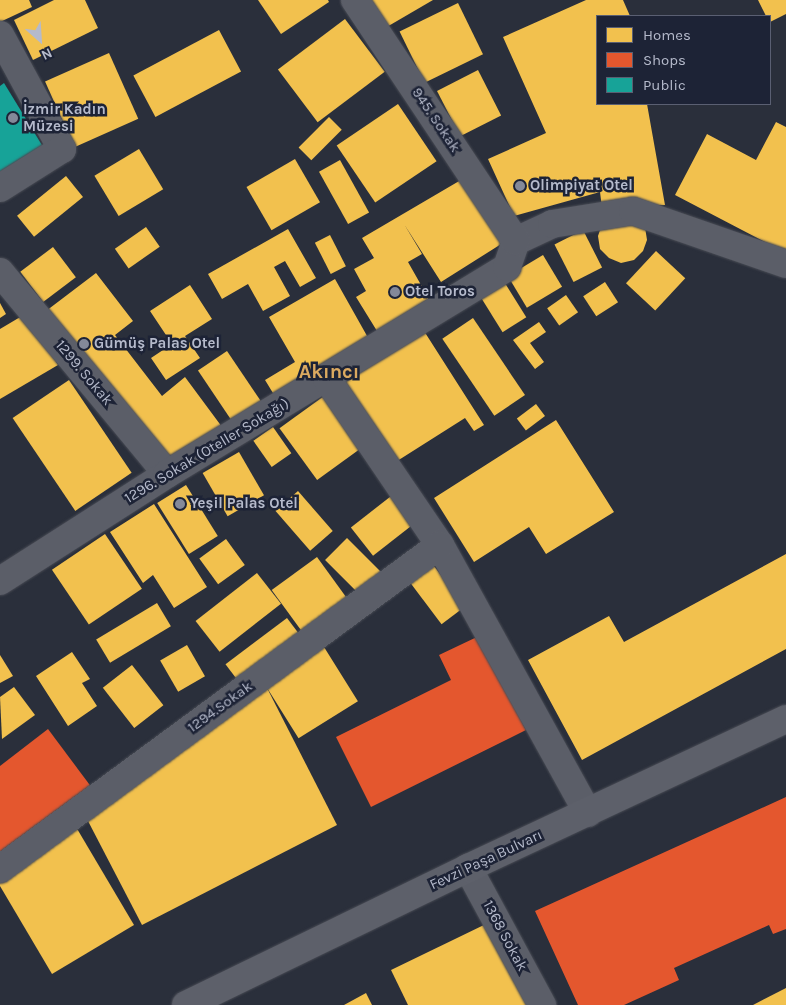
<!DOCTYPE html>
<meta charset="utf-8">
<style>
body{margin:0}
#map{position:relative;width:786px;height:1005px;overflow:hidden;background:#2a2f3b;font-family:Karla,sans-serif}
div>[style]{position:absolute}
.homes>*{inset:0;background:#f2c14e;transform-origin:0 0}
.shops>*{inset:0;background:#e4572e}
.public>*{inset:0;background:#17a398}
.roads{filter:drop-shadow(0 0 1px #474a53) drop-shadow(0 0 1px #474a53)}
.pedestrian>*{height:28px;margin:-14px;padding:0 14px;transform-origin:14px;border-radius:14px;background:#5b5e68}
.minor>*{height:28px;margin:-14px;padding:0 14px;transform-origin:14px;border-radius:14px;background:#5b5e68}
.primary>*{height:28px;margin:-14px;padding:0 14px;transform-origin:14px;border-radius:14px;background:#5d606a}
.dots>*{width:14px;height:14px;translate:-50% -50%;box-sizing:border-box;border:2px solid #1d2336;border-radius:50%}
span{translate:-50% -50%;white-space:nowrap;text-align:center;line-height:1.15;-webkit-text-stroke:5px #1d2336;paint-order:stroke}
.poi-label{font-size:15px;color:#b5bacb;font-weight:700}
.left{translate:0 -50%;text-align:left}
.street-label{font-size:15px;color:#b5bacb}
.district-label{font-size:20px;color:#dba960;font-weight:700}
.legend{position:absolute;left:596px;top:15px;width:175px;height:90px;box-sizing:border-box;background:#1d2336;border:1px solid #5a5f72;margin:0;padding:6px 9px;list-style:none;font-size:15px;color:#b5bacb}
.legend li{display:flex;align-items:center;gap:10px;height:25px}
.legend b{width:25px;border:1px solid #5a5f72}
.north{position:absolute;left:15px;top:15px;width:50px;height:50px;-webkit-text-stroke:4px #1d2336;paint-order:stroke;rotate:154deg;font-size:14px;font-weight:700;line-height:20px;text-align:center;color:#b5bacb}
.north::after{content:'';display:block;margin:auto;width:18px;height:22px;background:#b5bacb;clip-path:polygon(50% 0,100% 100%,50% 72%,0 100%)}
</style>
<div id="map">
<div class="homes">
<div style="clip-path:polygon(0 0,29px 0,32px 7px,0 22px)"></div>
<div style="clip-path:polygon(54px 0,85px 0,98px 28px,33px 60px,14px 20px)"></div>
<div style="clip-path:polygon(258px 0,328px 0,329px 2px,281px 34px)"></div>
<div style="clip-path:polygon(368px 0,433px 0,385px 28px)"></div>
<div style="clip-path:polygon(586px 0,623px 0,630px 16px,597px 16px,597px 104px,647px 104px,665px 205px,602px 208px,600px 192px,514px 216px,488px 159px,546px 133px,503px 37px)"></div>
<div style="clip-path:polygon(758px 0,786px 0,786px 14px,770px 22px,770px 16px,766px 16px)"></div>
<div style="left:458px;top:3px;width:57px;height:65px;rotate:64deg"></div>
<div style="left:345px;top:19px;width:66px;height:84px;rotate:53deg"></div>
<div style="left:219px;top:30px;width:47px;height:97px;rotate:62deg"></div>
<div style="left:109px;top:53px;width:72px;height:70px;rotate:66deg"></div>
<div style="left:478px;top:70px;width:51px;height:46px;rotate:63deg"></div>
<div style="left:398px;top:104px;width:69px;height:74px;rotate:56deg"></div>
<div style="left:329px;top:117px;width:18px;height:43px;rotate:45deg"></div>
<div style="clip-path:polygon(776px 122px,786px 127px,786px 253px,675px 195px,707px 134px,756px 160px)"></div>
<div style="left:139px;top:149px;width:47px;height:52px;rotate:59deg"></div>
<div style="left:295px;top:159px;width:50px;height:56px;rotate:60deg"></div>
<div style="left:340px;top:160px;width:60px;height:24px;rotate:61deg"></div>
<div style="left:66px;top:176px;width:27px;height:63px;rotate:51deg"></div>
<div style="clip-path:polygon(466px 177px,506px 241px,441px 282px,404px 224px,422px 254px,408px 262px,429px 299px,377px 331px,356px 297px,366px 291px,354px 269px,374px 258px,362px 238px)"></div>
<div style="clip-path:polygon(612px 215px,645px 227px,647px 240px,643px 251px,634px 260px,621px 263px,609px 258px,600px 249px,598px 236px,602px 224px)"></div>
<div style="left:146px;top:227px;width:24px;height:38px;rotate:55deg"></div>
<div style="clip-path:polygon(288px 229px,316px 278px,300px 287px,285px 261px,274px 267px,290px 296px,263px 311px,248px 284px,222px 299px,208px 274px)"></div>
<div style="left:583px;top:230px;width:42px;height:32px;rotate:63deg"></div>
<div style="left:330px;top:235px;width:35px;height:17px;rotate:63deg"></div>
<div style="left:53px;top:247px;width:38px;height:41px;rotate:53deg"></div>
<div style="left:656px;top:251px;width:40px;height:44px;rotate:43deg"></div>
<div style="left:543px;top:255px;width:37px;height:41px;rotate:59deg"></div>
<div style="clip-path:polygon(96px 273px,133px 321px,115px 335px,162px 396px,185px 377px,225px 431px,172px 465px,46px 311px)"></div>
<div style="clip-path:polygon(335px 279px,371px 343px,276px 398px,265px 380px,295px 362px,269px 317px)"></div>
<div style="left:503px;top:280px;width:44px;height:28px;rotate:58deg"></div>
<div style="left:605px;top:282px;width:24px;height:26px;rotate:57deg"></div>
<div style="clip-path:polygon(190px 285px,212px 319px,185px 336px,200px 358px,166px 380px,151px 358px,172px 344px,150px 311px)"></div>
<div style="left:566px;top:295px;width:21px;height:23px;rotate:55deg"></div>
<div style="clip-path:polygon(0 303px,6px 314px,0 318px)"></div>
<div style="clip-path:polygon(27px 313px,58px 365px,0 399px,0 329px)"></div>
<div style="left:473px;top:318px;width:93px;height:37px;rotate:56deg"></div>
<div style="clip-path:polygon(539px 322px,546px 332px,530px 343px,544px 362px,535px 369px,513px 340px)"></div>
<div style="clip-path:polygon(424px 331px,484px 425px,474px 431px,465px 418px,394px 463px,343px 382px)"></div>
<div style="left:227px;top:351px;width:61px;height:35px;rotate:56deg"></div>
<div style="left:69px;top:380px;width:112px;height:68px;rotate:56deg"></div>
<div style="left:324px;top:396px;width:64px;height:55px;rotate:54deg"></div>
<div style="left:536px;top:404px;width:15px;height:24px;rotate:53deg"></div>
<div style="clip-path:polygon(556px 420px,614px 512px,546px 554px,529px 527px,474px 562px,434px 498px)"></div>
<div style="left:273px;top:427px;width:32px;height:24px;rotate:55deg"></div>
<div style="left:239px;top:452px;width:50px;height:42px;rotate:60deg"></div>
<div style="left:186px;top:485px;width:60px;height:34px;rotate:58deg"></div>
<div style="left:298px;top:491px;width:53px;height:30px;rotate:49deg"></div>
<div style="left:395px;top:493px;width:36px;height:56px;rotate:52deg"></div>
<div style="clip-path:polygon(154px 504px,207px 587px,174px 608px,153px 575px,143px 583px,110px 532px)"></div>
<div style="left:105px;top:534px;width:66px;height:64px;rotate:56deg"></div>
<div style="left:347px;top:538px;width:52px;height:31px;rotate:45deg"></div>
<div style="left:226px;top:539px;width:32px;height:33px;rotate:54deg"></div>
<div style="clip-path:polygon(786px 554px,786px 649px,582px 760px,528px 660px,609px 616px,624px 642px)"></div>
<div style="left:317px;top:557px;width:54px;height:56px;rotate:54deg"></div>
<div style="left:428px;top:558px;width:61px;height:29px;rotate:53deg"></div>
<div style="left:257px;top:573px;width:39px;height:78px;rotate:52deg"></div>
<div style="left:157px;top:603px;width:27px;height:71px;rotate:59deg"></div>
<div style="left:287px;top:618px;width:31px;height:77px;rotate:53deg"></div>
<div style="left:187px;top:645px;width:36px;height:31px;rotate:60deg"></div>
<div style="left:324px;top:647px;width:64px;height:70px;rotate:58deg"></div>
<div style="clip-path:polygon(72px 652px,90px 679px,82px 683px,97px 706px,68px 726px,36px 676px)"></div>
<div style="clip-path:polygon(0 655px,13px 676px,0 683px)"></div>
<div style="left:132px;top:665px;width:51px;height:37px;rotate:52deg"></div>
<div style="clip-path:polygon(266px 686px,337px 825px,142px 925px,88px 821px)"></div>
<div style="clip-path:polygon(14px 687px,35px 715px,2px 739px,0 697px)"></div>
<div style="clip-path:polygon(76px 827px,134px 925px,52px 974px,0 886px,0 871px)"></div>
<div style="clip-path:polygon(488px 923px,534px 1005px,408px 1005px,391px 970px)"></div>
<div style="clip-path:polygon(786px 988px,786px 1005px,753px 1005px)"></div>
<div style="clip-path:polygon(366px 993px,372px 1005px,344px 1005px)"></div>
</div>
<div class="shops">
<div style="clip-path:polygon(479px 636px,526px 730px,371px 807px,336px 737px,451px 680px,439px 655px)"></div>
<div style="clip-path:polygon(48px 729px,95px 792px,0 862px,0 766px)"></div>
<div style="clip-path:polygon(786px 797px,786px 929px,773px 934px,769px 925px,674px 968px,679px 980px,624px 1005px,578px 1005px,535px 911px)"></div>
</div>
<div class="public">
<div style="clip-path:polygon(4px 83px,45px 150px,0 178px,0 86px)"></div>
</div>
<div class="roads">
<div class="pedestrian">
<div style="left:0;top:35px;width:130px;rotate:61.5deg"></div>
<div style="left:62px;top:149px;width:73px;rotate:147.8deg"></div>
<div style="left:0;top:272px;width:262px;rotate:50.4deg"></div>
<div style="left:0;top:581px;width:198px;rotate:-32.6deg"></div>
<div style="left:167px;top:474px;width:398px;rotate:-31.3deg"></div>
<div style="left:507px;top:267px;width:28px;rotate:-71deg"></div>
<div style="left:516px;top:241px;width:40px;rotate:-25deg"></div>
<div style="left:552px;top:224px;width:82px;rotate:-9.1deg"></div>
<div style="left:633px;top:211px;width:162px;rotate:19.1deg"></div>
</div>
<div class="minor">
<div style="left:355px;top:0;width:290px;rotate:56.3deg"></div>
<div style="left:327px;top:379px;width:201px;rotate:55.8deg"></div>
<div style="left:440px;top:545px;width:306px;rotate:61.1deg"></div>
<div style="left:468px;top:868px;width:156px;rotate:61.6deg"></div>
<div style="left:0;top:869px;width:546px;rotate:-36.37deg"></div>
</div>
<div class="primary">
<div style="left:186px;top:1005px;width:314px;rotate:-25.9deg"></div>
<div style="left:468px;top:868px;width:351px;rotate:-25.1deg"></div>
</div>
</div>
<div class="dots">
<div style="left:13px;top:118px;background:#848999"></div>
<div style="left:520px;top:186px;background:#848999"></div>
<div style="left:395px;top:292px;background:#848999"></div>
<div style="left:84px;top:344px;background:#848999"></div>
<div style="left:180px;top:504px;background:#848999"></div>
</div>
<div class="poi-label">
<span class="left" style="left:23px;top:118px">İzmir Kadın<br>Müzesi</span>
<span class="left" style="left:530px;top:186px">Olimpiyat Otel</span>
<span class="left" style="left:405px;top:292px">Otel Toros</span>
<span class="left" style="left:94px;top:344px">Gümüş Palas Otel</span>
<span class="left" style="left:190px;top:504px">Yeşil Palas Otel</span>
</div>
<div class="street-label">
<span style="left:436px;top:120px;rotate:56deg">945. Sokak</span>
<span style="left:84px;top:373px;rotate:50deg">1299. Sokak</span>
<span style="left:207px;top:451px;rotate:-31deg">1296. Sokak (Oteller Sokağı)</span>
<span style="left:220px;top:707px;rotate:-36deg">1294.Sokak</span>
<span style="left:486px;top:860px;rotate:-25deg">Fevzi Paşa Bulvarı</span>
<span style="left:505px;top:936px;rotate:62deg">1368 Sokak</span>
</div>
<div class="district-label">
<span style="left:329px;top:371px">Akıncı</span>
</div>
<ul class="legend">
<li><b style="height:14px;background:#f2c14e"></b>Homes</li>
<li><b style="height:14px;background:#e4572e"></b>Shops</li>
<li><b style="height:14px;background:#17a398"></b>Public</li>
</ul>
<div class="north">N</div>
</div>
